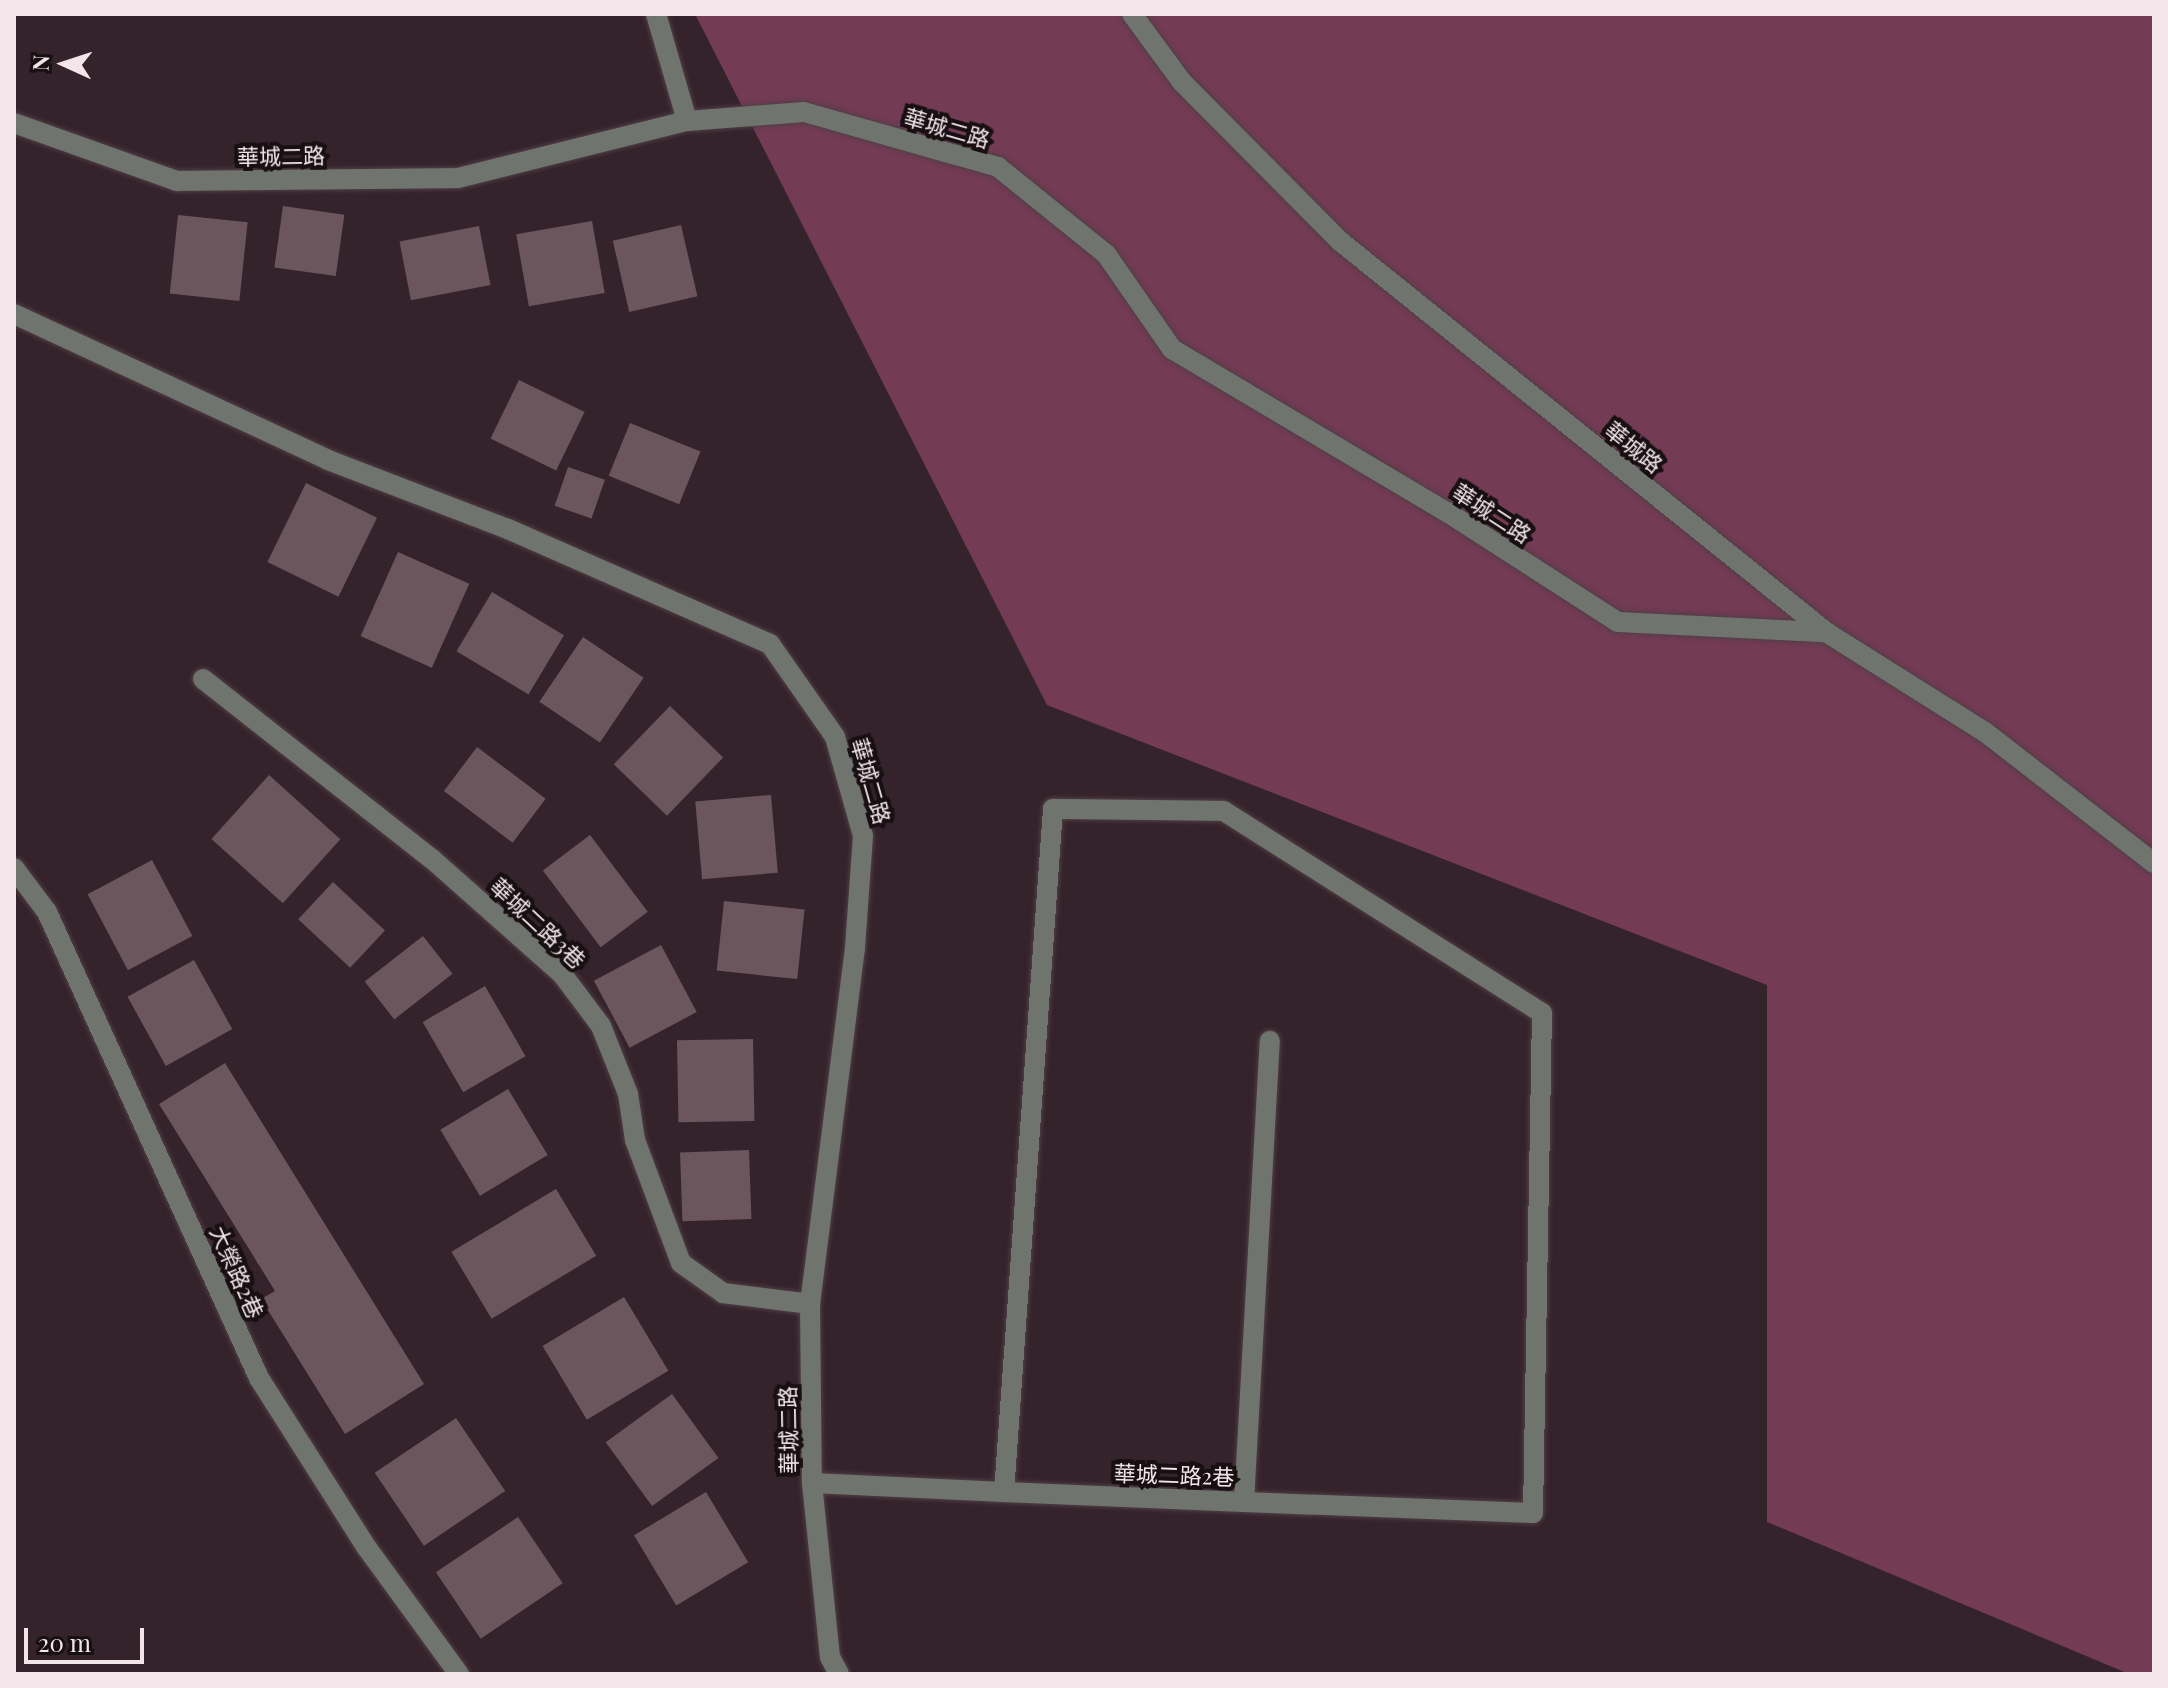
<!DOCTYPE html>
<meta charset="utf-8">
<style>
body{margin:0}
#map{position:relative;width:2168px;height:1688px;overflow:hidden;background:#35232b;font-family:"Playfair Display","Noto Sans TC",serif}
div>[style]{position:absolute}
.forest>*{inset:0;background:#733b54}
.building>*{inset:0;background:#6b565e;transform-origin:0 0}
.roads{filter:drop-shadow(0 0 2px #503e46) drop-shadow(0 0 2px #503e46)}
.minor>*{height:20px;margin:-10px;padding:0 10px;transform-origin:10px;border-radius:10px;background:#6f756e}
span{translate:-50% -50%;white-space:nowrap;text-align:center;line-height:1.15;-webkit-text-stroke:8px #170f12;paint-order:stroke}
.street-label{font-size:22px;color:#f3e6eb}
.frame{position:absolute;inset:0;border:16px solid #f3e6eb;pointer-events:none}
.north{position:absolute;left:24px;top:24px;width:80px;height:80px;-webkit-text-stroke:6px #170f12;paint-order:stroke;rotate:273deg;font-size:22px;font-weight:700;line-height:32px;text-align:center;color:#f3e6eb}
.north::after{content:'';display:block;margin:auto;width:28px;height:36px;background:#f3e6eb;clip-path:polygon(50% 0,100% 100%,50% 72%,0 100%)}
.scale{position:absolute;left:24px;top:1628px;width:120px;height:36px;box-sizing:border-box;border:4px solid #f3e6eb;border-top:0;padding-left:10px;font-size:24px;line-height:28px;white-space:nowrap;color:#f3e6eb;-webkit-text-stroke:6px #170f12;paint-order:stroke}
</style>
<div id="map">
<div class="forest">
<div style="clip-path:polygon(695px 14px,2154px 14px,2154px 1674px,2129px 1674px,1767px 1522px,1767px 985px,1047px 705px)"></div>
</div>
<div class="building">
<div style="left:283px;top:206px;width:62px;height:62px;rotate:8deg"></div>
<div style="left:178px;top:215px;width:70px;height:79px;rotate:6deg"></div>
<div style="left:592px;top:221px;width:73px;height:77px;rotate:80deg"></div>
<div style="left:681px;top:225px;width:73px;height:70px;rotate:77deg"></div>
<div style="left:479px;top:226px;width:60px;height:81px;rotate:79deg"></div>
<div style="left:519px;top:380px;width:73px;height:65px;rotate:26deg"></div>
<div style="left:630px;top:423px;width:76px;height:57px;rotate:22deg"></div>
<div style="left:568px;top:467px;width:39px;height:41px;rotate:19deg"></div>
<div style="left:306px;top:483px;width:79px;height:88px;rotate:26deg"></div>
<div style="left:398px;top:552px;width:78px;height:92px;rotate:24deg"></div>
<div style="left:492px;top:592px;width:84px;height:69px;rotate:31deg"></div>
<div style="left:583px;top:637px;width:73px;height:78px;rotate:34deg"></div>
<div style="left:670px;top:706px;width:74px;height:81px;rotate:44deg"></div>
<div style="left:477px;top:747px;width:86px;height:55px;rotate:37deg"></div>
<div style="left:269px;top:775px;width:96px;height:86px;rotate:42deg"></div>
<div style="left:771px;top:795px;width:78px;height:76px;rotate:85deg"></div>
<div style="left:590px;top:835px;width:96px;height:59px;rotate:53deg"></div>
<div style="left:152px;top:860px;width:86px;height:73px;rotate:62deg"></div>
<div style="left:333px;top:882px;width:71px;height:51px;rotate:43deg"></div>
<div style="left:724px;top:901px;width:81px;height:70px;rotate:6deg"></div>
<div style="left:423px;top:936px;width:48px;height:74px;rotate:52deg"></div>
<div style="left:661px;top:945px;width:76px;height:76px;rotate:62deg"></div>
<div style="left:194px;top:960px;width:79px;height:76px;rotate:61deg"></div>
<div style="left:485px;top:986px;width:81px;height:72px;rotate:60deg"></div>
<div style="left:753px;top:1039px;width:82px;height:76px;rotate:89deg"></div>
<div style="clip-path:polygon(225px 1063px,424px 1384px,345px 1434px,261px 1299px,275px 1291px,159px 1104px)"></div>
<div style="left:508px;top:1089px;width:77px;height:79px;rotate:59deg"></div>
<div style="left:749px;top:1150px;width:69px;height:69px;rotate:88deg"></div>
<div style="left:556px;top:1189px;width:78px;height:122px;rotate:59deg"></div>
<div style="left:624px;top:1297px;width:86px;height:95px;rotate:59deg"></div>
<div style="left:672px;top:1394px;width:79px;height:82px;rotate:54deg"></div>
<div style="left:456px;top:1418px;width:88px;height:98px;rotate:56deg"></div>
<div style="left:706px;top:1492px;width:82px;height:84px;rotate:59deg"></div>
<div style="left:518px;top:1517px;width:80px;height:99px;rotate:56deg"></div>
</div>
<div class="roads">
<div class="minor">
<div style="left:656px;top:14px;width:111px;rotate:73.8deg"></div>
<div style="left:1132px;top:14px;width:84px;rotate:53.7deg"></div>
<div style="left:1182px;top:82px;width:226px;rotate:45.2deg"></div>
<div style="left:1341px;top:242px;width:622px;rotate:38.8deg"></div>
<div style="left:1826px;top:632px;width:188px;rotate:32.2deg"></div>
<div style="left:1985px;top:732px;width:214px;rotate:37.8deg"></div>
<div style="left:14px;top:123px;width:173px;rotate:19.6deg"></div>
<div style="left:177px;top:181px;width:281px;rotate:-0.6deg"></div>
<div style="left:458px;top:178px;width:236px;rotate:-14deg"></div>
<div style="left:687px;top:121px;width:117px;rotate:-4.4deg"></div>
<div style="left:804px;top:112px;width:202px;rotate:15.8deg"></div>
<div style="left:998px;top:167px;width:139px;rotate:38.9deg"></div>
<div style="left:1106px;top:254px;width:116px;rotate:55.2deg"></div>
<div style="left:1172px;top:349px;width:320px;rotate:30.7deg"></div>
<div style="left:1447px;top:512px;width:203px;rotate:32.8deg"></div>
<div style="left:1618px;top:622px;width:208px;rotate:2.8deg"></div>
<div style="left:14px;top:314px;width:346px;rotate:24.9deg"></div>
<div style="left:328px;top:460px;width:193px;rotate:21deg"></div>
<div style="left:508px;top:529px;width:286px;rotate:23.7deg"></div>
<div style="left:770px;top:644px;width:113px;rotate:55deg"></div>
<div style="left:835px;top:737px;width:103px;rotate:74.2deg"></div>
<div style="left:863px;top:836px;width:112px;rotate:94.1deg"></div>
<div style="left:855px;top:948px;width:359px;rotate:97.2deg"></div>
<div style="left:810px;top:1304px;width:179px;rotate:89.4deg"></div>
<div style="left:812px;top:1483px;width:175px;rotate:84.1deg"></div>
<div style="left:830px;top:1657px;width:19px;rotate:62deg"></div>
<div style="left:203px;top:679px;width:291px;rotate:38.2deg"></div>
<div style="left:432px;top:859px;width:174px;rotate:41.5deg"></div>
<div style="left:562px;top:974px;width:65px;rotate:53.1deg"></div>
<div style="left:601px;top:1026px;width:73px;rotate:68.3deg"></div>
<div style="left:628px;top:1094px;width:47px;rotate:81.3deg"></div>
<div style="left:635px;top:1140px;width:131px;rotate:69.5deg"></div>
<div style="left:681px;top:1263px;width:52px;rotate:35.5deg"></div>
<div style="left:723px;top:1293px;width:88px;rotate:7.2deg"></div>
<div style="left:14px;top:868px;width:55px;rotate:53.1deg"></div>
<div style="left:47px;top:912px;width:512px;rotate:65.54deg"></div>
<div style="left:259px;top:1378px;width:201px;rotate:57.6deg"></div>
<div style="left:367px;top:1548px;width:156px;rotate:53.9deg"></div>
<div style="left:812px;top:1483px;width:192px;rotate:2.7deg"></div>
<div style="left:1004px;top:1492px;width:240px;rotate:2.4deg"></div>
<div style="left:1244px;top:1502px;width:289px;rotate:2.2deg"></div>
<div style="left:1533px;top:1513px;width:500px;rotate:-88.97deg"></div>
<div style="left:1542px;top:1013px;width:377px;rotate:-147.6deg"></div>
<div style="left:1224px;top:811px;width:171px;rotate:-179.3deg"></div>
<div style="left:1053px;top:809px;width:685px;rotate:94.1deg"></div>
<div style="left:1244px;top:1502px;width:462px;rotate:-86.8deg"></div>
</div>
</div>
<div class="street-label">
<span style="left:947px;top:128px;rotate:16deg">華城二路</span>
<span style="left:281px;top:156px;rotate:-1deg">華城二路</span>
<span style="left:1634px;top:447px;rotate:39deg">華城路</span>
<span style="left:1492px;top:513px;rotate:33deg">華城二路</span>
<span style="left:871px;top:781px;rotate:74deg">華城二路</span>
<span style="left:538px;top:923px;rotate:43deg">華城二路3巷</span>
<span style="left:237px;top:1272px;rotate:66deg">大榮路2巷</span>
<span style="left:788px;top:1430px;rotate:-91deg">華城二路</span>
<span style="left:1174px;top:1475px;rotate:2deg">華城二路2巷</span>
</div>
<div class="frame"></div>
<div class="north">N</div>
<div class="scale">20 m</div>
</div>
